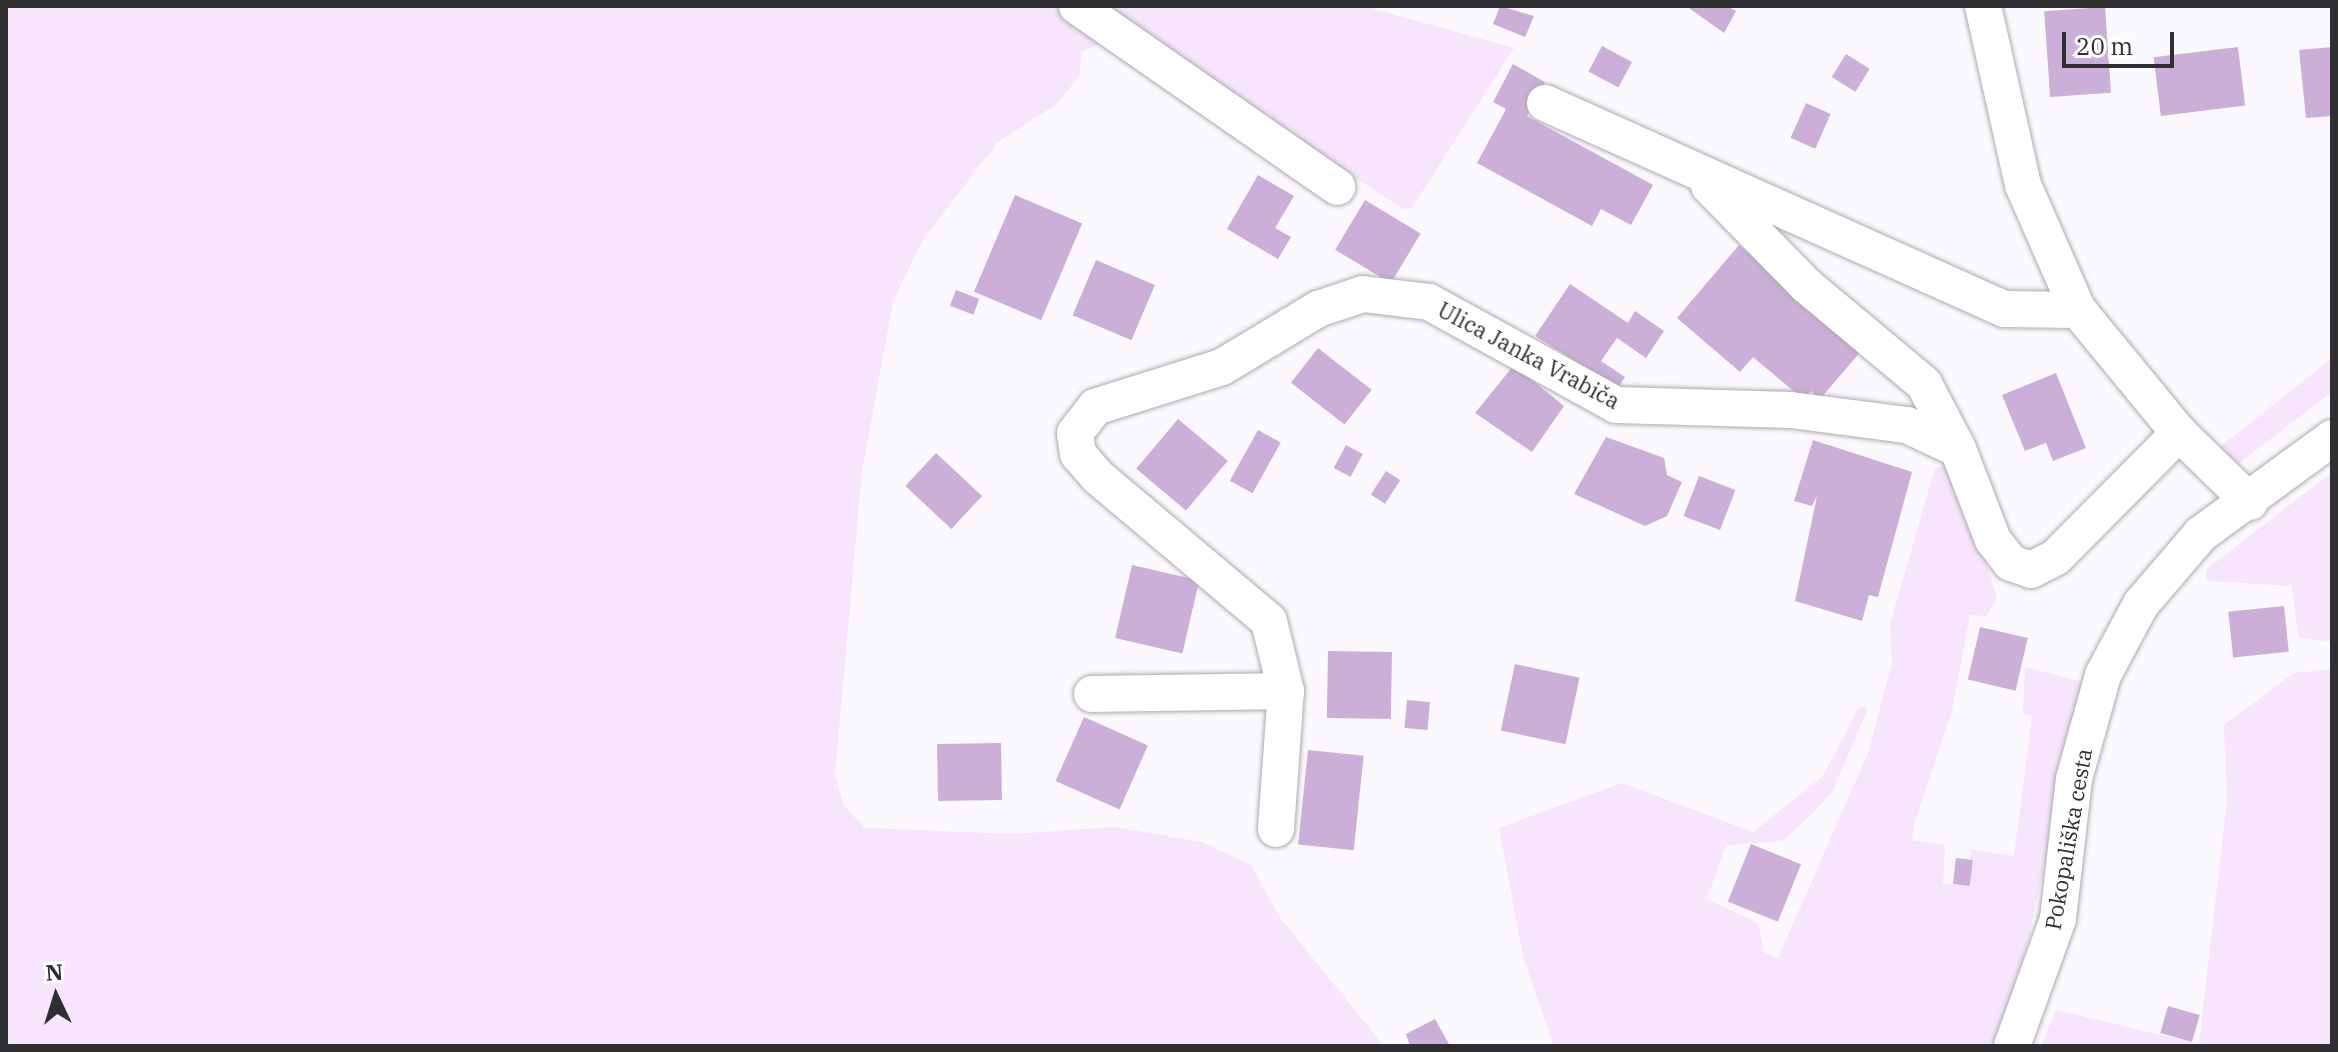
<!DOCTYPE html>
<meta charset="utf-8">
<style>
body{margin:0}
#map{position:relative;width:2338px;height:1052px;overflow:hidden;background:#fcf9fe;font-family:"IBM Plex Serif",serif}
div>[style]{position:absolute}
.green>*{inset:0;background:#f6e5fd}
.building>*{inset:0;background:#ccafd8;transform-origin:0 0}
.roads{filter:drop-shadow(0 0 2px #adaaae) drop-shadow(0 0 2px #adaaae)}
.minor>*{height:36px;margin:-18px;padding:0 18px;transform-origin:18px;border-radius:18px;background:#fff}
span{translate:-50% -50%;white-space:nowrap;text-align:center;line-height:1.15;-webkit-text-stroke:6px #fff;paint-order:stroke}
.street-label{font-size:22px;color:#2f2e30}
.frame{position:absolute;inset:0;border:8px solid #2f2e30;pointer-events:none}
.north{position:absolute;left:16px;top:956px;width:80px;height:80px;-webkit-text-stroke:6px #fff;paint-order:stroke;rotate:356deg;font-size:22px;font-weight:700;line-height:32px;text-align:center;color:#2f2e30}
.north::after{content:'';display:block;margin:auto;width:28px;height:36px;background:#2f2e30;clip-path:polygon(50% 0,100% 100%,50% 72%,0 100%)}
.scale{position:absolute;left:2062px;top:32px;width:112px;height:36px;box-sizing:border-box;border:4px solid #2f2e30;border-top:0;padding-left:10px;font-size:24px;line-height:28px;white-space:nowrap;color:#2f2e30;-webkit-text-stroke:6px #fff;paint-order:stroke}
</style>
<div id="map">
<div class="green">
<div style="clip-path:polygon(6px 6px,1065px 6px,1112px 38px,1081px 52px,1080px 75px,1058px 103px,997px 143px,921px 243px,893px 302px,862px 472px,835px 775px,844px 806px,865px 828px,1013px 834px,1115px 827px,1202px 842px,1251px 865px,1281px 919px,1384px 1046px,6px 1046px)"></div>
<div style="clip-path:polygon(1094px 6px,1364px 6px,1514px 48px,1412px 208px,1403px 209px)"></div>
<div style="clip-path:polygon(2332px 358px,2332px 392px,2234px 467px,2216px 450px)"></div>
<div style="clip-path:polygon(1949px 465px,1961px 476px,1997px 598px,1987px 616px,1970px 615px,1952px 710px,1915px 821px,1912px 840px,1945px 845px,1943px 884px,1968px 884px,1971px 849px,2014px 856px,2032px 716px,2023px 714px,2025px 667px,2083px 682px,2028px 941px,1997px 1046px,1554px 1046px,1523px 957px,1499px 828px,1622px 783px,1753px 832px,1823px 776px,1859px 707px,1868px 708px,1833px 791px,1813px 813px,1783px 841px,1726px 845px,1707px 899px,1758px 923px,1764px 952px,1778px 958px,1868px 753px,1892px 663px,1890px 624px,1935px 468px)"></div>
<div style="clip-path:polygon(2332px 472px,2332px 642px,2298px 637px,2292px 586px,2206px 581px,2207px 569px)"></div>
<div style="clip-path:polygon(2332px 669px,2332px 1046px,2041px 1046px,2056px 1010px,2199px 1044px,2227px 800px,2224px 725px,2294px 673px)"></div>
</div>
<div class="building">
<div style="clip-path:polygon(1500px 6px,1534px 16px,1525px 37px,1493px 24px)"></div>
<div style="clip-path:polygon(1686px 6px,1727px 6px,1736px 11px,1724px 33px)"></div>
<div style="left:2105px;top:7px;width:86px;height:61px;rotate:86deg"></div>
<div style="left:1602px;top:46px;width:34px;height:29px;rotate:28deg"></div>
<div style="left:2238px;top:47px;width:59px;height:85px;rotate:83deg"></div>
<div style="clip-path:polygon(2332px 47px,2332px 116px,2306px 118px,2299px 50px)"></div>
<div style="left:1846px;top:54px;width:28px;height:27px;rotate:32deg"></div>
<div style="clip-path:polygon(1513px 64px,1545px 82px,1527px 116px,1653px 185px,1631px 225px,1601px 209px,1592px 226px,1477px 163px,1506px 109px,1493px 102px)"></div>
<div style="left:1806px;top:103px;width:27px;height:38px;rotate:24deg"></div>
<div style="clip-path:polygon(1258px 175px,1294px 196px,1275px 228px,1291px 237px,1278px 259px,1227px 229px)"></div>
<div style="left:1015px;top:195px;width:73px;height:105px;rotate:23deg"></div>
<div style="left:1365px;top:200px;width:65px;height:58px;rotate:31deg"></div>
<div style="clip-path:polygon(1739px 245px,1862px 350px,1820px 399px,1811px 391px,1803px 399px,1753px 357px,1740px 372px,1677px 318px)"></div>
<div style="left:1096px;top:260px;width:64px;height:60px;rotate:23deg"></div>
<div style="clip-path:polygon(1570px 284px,1628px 323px,1635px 311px,1664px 331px,1646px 358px,1617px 338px,1601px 361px,1625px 377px,1618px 388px,1535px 336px)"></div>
<div style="left:956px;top:290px;width:25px;height:17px;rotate:21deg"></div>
<div style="left:1318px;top:348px;width:68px;height:44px;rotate:38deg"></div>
<div style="clip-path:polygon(1514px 365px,1564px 406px,1532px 452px,1475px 413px)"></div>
<div style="clip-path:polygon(2056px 373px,2086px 448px,2053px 461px,2046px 443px,2025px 451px,2002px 395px)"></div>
<div style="left:1178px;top:419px;width:65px;height:65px;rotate:40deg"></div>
<div style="left:1258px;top:430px;width:26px;height:58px;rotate:29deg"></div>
<div style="clip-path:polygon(1606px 437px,1664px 458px,1667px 475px,1682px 482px,1667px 516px,1645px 526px,1574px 494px)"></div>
<div style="clip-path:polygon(1813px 440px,1912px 472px,1878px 597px,1869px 595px,1862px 621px,1795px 601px,1817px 496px,1812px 506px,1794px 501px)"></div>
<div style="left:1346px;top:445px;width:19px;height:26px;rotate:28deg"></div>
<div style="left:936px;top:453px;width:63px;height:45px;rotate:43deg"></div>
<div style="left:1386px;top:471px;width:17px;height:28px;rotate:33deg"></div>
<div style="left:1699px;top:476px;width:39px;height:43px;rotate:21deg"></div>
<div style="left:1132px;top:565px;width:69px;height:75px;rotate:13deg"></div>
<div style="left:2284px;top:606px;width:46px;height:56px;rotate:84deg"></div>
<div style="left:1980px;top:627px;width:49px;height:54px;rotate:13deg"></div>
<div style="left:1328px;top:651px;width:64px;height:67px;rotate:1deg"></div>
<div style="left:1515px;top:664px;width:66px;height:68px;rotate:12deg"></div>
<div style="left:1407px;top:700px;width:23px;height:28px;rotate:5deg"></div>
<div style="left:1084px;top:717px;width:70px;height:70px;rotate:24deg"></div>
<div style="left:1001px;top:743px;width:57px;height:64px;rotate:89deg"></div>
<div style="left:1308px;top:750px;width:56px;height:95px;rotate:6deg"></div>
<div style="left:1751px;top:844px;width:54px;height:62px;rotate:22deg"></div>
<div style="left:1956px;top:858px;width:17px;height:26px;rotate:7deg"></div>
<div style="left:2168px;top:1006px;width:33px;height:28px;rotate:16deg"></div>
<div style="clip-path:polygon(1435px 1019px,1450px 1046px,1410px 1046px,1406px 1034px)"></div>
</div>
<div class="roads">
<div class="minor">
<div style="left:1077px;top:6px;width:317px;rotate:34.8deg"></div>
<div style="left:1983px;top:6px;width:183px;rotate:77.4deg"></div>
<div style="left:2023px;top:185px;width:137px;rotate:66.3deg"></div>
<div style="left:2078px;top:310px;width:159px;rotate:50.6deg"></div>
<div style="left:2179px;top:433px;width:99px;rotate:44.2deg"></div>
<div style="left:1545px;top:103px;width:503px;rotate:24.17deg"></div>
<div style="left:2004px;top:309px;width:74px;rotate:0.8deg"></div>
<div style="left:1709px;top:186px;width:140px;rotate:45.6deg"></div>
<div style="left:1807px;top:286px;width:153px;rotate:39.9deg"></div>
<div style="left:1924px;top:384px;width:73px;rotate:62.4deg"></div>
<div style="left:1092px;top:694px;width:194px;rotate:-0.9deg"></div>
<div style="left:1276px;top:829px;width:138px;rotate:-85.9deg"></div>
<div style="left:1286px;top:691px;width:72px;rotate:-103.7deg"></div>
<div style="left:1269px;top:621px;width:224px;rotate:-139.9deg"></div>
<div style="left:1098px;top:477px;width:30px;rotate:-131deg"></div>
<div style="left:1078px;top:454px;width:21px;rotate:-98deg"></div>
<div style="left:1075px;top:433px;width:33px;rotate:-52deg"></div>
<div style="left:1095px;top:407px;width:133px;rotate:-17.5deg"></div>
<div style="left:1222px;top:367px;width:112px;rotate:-31.1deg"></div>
<div style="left:1318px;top:309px;width:47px;rotate:-18.4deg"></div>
<div style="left:1363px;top:294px;width:66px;rotate:6.9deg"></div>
<div style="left:1429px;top:302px;width:213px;rotate:28.8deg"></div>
<div style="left:1616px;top:405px;width:175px;rotate:1.6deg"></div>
<div style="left:1791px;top:410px;width:117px;rotate:7.4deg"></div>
<div style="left:1907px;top:425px;width:56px;rotate:25.2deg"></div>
<div style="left:1958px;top:449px;width:97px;rotate:69deg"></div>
<div style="left:1993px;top:540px;width:29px;rotate:52deg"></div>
<div style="left:2011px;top:563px;width:21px;rotate:19deg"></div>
<div style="left:2031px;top:570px;width:28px;rotate:-27deg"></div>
<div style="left:2056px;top:557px;width:175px;rotate:-45.2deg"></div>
<div style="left:2012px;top:1046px;width:135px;rotate:-70.1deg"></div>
<div style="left:2058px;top:919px;width:141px;rotate:-83.5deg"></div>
<div style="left:2074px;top:779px;width:108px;rotate:-74.4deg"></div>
<div style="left:2103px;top:675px;width:81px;rotate:-61.8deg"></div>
<div style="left:2141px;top:604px;width:92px;rotate:-49.4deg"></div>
<div style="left:2201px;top:534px;width:162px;rotate:-36.2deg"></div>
</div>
</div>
<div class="street-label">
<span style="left:1529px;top:355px;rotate:28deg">Ulica Janka Vrabiča</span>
<span style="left:2068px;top:839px;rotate:-80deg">Pokopališka cesta</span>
</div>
<div class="frame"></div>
<div class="north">N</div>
<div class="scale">20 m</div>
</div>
